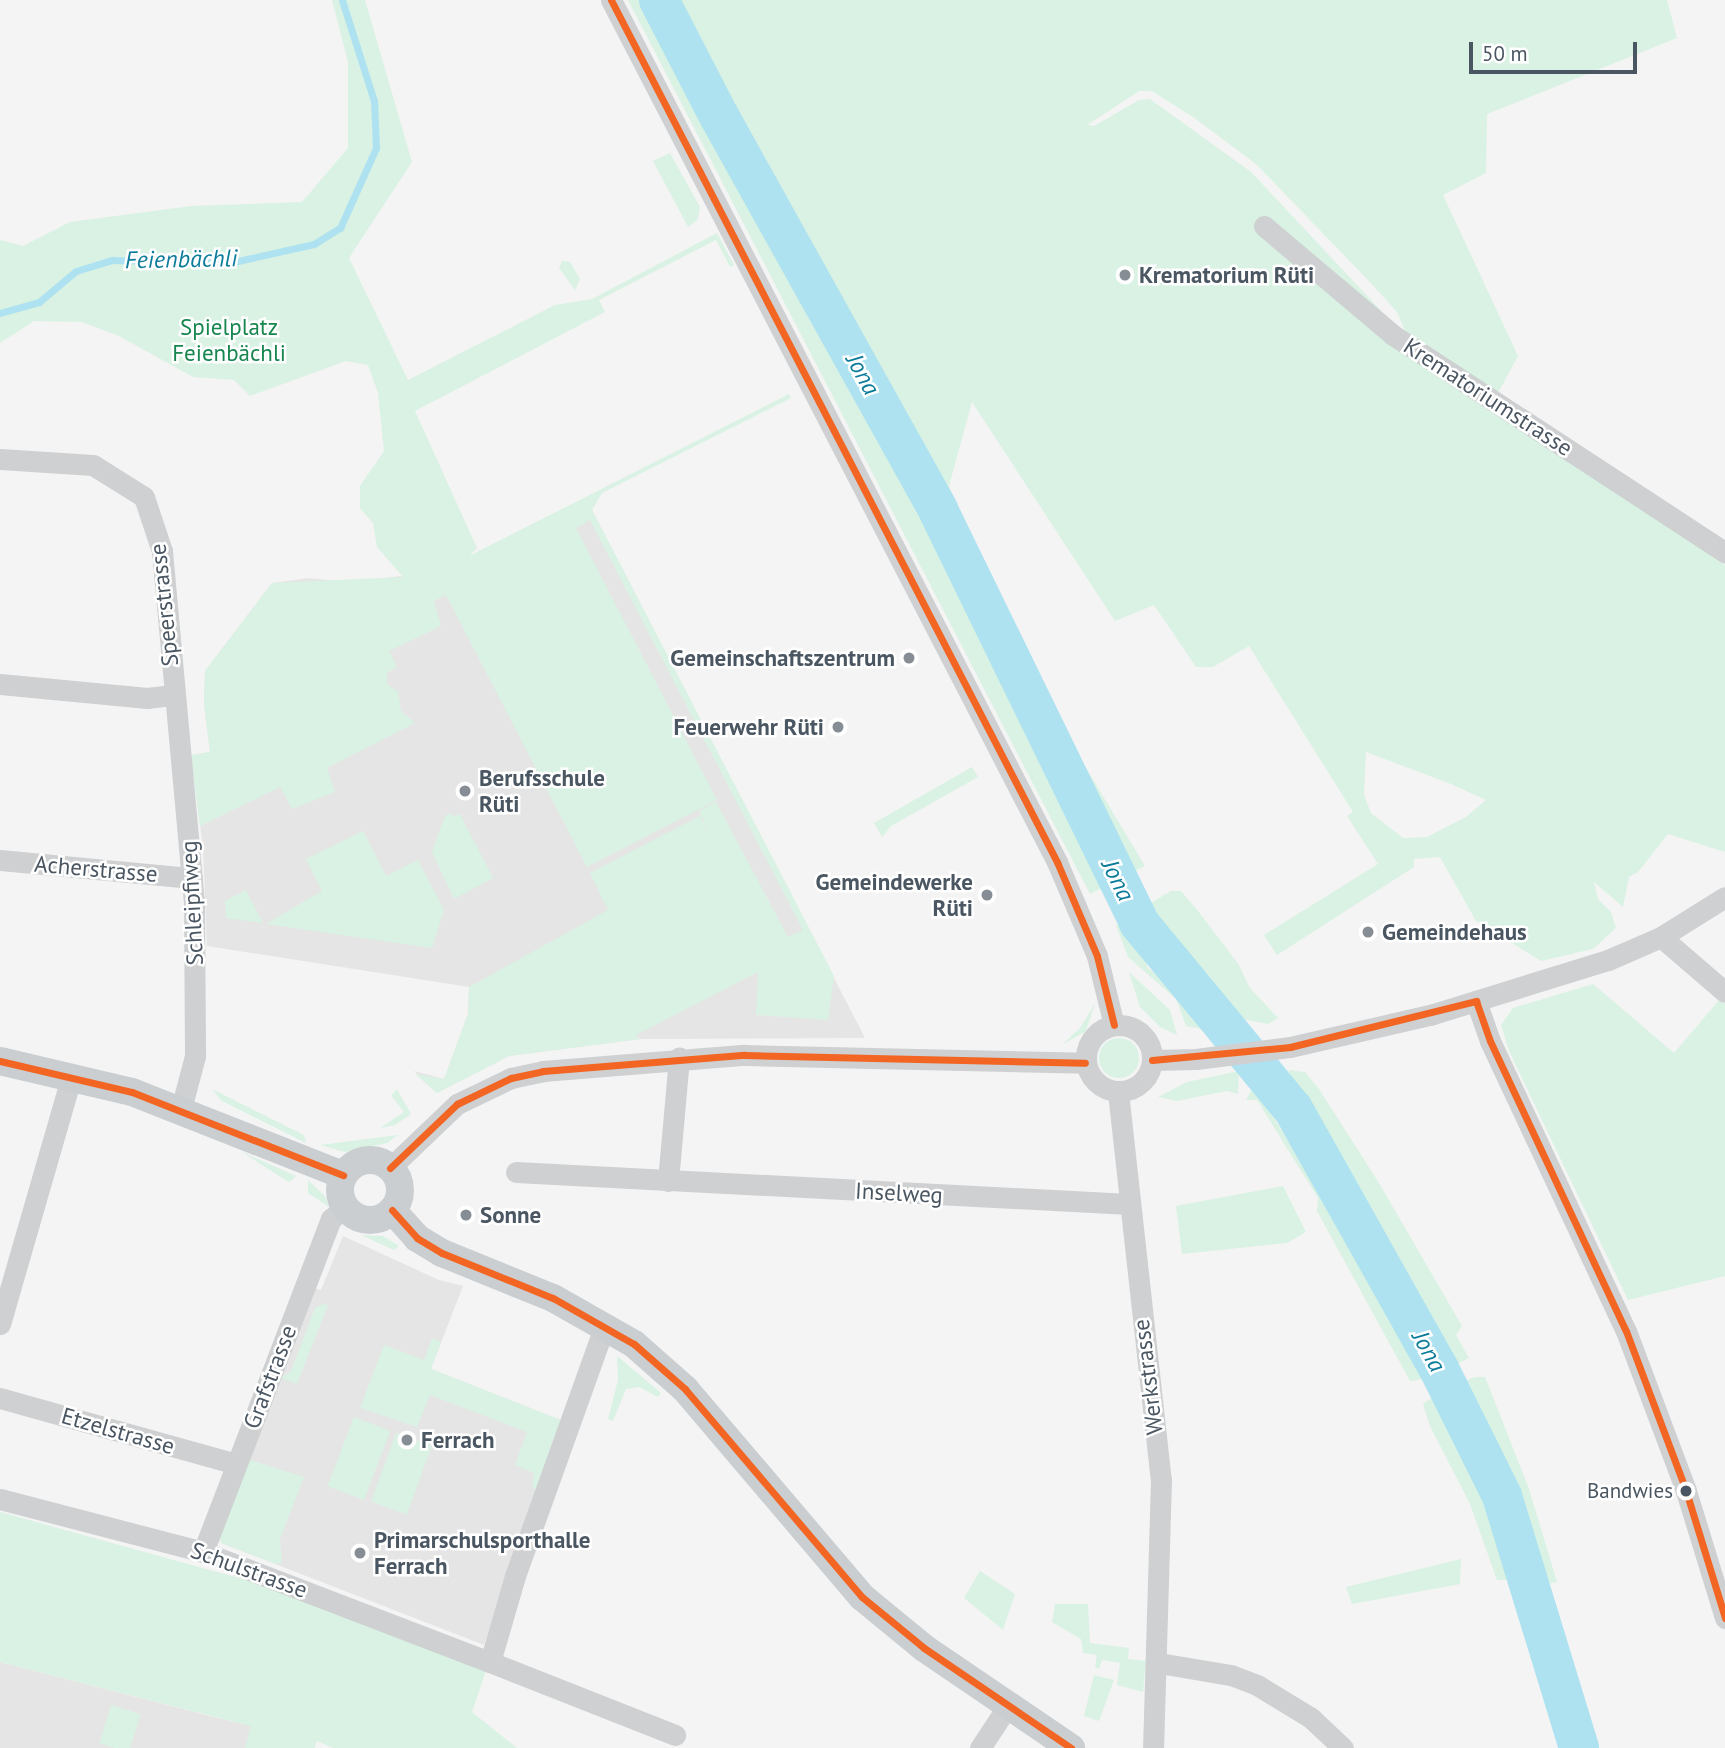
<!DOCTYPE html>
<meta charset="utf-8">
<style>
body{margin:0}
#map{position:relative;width:1725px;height:1748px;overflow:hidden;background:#f4f4f4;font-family:"PT Sans",sans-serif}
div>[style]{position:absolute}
.education>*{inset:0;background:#e6e5e6}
.green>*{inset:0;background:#d9f2e3;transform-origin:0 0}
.round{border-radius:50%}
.stream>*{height:7px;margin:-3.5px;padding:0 3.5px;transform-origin:3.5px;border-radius:3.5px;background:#aee2f0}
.river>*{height:40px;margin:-20px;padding:0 20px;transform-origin:20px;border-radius:20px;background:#aee2f0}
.minor>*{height:21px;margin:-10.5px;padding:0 10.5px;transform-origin:10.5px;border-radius:10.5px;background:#ced0d2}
.minor>.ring{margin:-10.5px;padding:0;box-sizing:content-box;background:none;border:21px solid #ced0d2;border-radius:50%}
.major>*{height:28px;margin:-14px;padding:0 14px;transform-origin:14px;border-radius:14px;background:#caced1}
.major>.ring{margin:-14px;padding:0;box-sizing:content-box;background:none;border:28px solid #caced1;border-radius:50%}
.bus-1>*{height:7px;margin:-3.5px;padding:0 3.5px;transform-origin:3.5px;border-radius:3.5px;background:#f26522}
.dots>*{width:19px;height:19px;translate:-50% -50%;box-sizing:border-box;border:4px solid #fff;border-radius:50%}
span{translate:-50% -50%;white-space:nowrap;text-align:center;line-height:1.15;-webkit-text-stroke:5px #fff;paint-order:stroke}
.bus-label{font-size:21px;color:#4a5661}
.right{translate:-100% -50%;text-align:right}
.poi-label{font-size:23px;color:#4a5661;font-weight:700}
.left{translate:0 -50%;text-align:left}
.park-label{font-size:23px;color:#17864f}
.street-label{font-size:23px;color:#4a5661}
.water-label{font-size:24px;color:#0c7c9b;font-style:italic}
.scale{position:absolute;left:1469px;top:42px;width:168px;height:32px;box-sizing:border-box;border:4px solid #4a5661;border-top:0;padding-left:9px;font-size:21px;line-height:24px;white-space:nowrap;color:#4a5661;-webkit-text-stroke:5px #fff;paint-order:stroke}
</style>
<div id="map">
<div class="education">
<div style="clip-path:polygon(592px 510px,865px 1038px,640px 1039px,509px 1056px,437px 1093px,414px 1071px,444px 1079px,468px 1014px,469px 987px,207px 946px,203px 848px,191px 755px,210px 752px,204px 704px,205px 671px,272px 583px,309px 578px,346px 582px,429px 573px)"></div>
<div style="clip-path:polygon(343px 1236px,439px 1280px,463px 1286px,431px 1369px,563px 1421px,484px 1645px,221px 1543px,244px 1458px,315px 1288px,321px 1290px)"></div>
<div style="clip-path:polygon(0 1662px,218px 1718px,316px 1741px,314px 1748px,0 1748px)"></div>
</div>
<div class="green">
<div style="clip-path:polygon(332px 0,365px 0,412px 162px,349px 258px,408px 380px,555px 305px,592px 299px,717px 233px,734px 265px,730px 267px,716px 240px,599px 300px,605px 312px,415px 411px,477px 548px,469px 556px,789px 394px,791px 398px,602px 493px,592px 510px,834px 976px,828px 1020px,756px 1015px,758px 972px,636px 1035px,640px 1039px,509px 1056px,437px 1093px,415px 1074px,444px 1079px,468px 1014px,469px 987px,608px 910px,590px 873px,700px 816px,713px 840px,699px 811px,716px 802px,788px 937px,803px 930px,590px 520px,576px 528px,717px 800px,587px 867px,446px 595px,434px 601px,441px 626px,389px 651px,397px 667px,387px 673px,387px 684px,398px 692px,401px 711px,415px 723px,327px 768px,335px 792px,292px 809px,280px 787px,200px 826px,191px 755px,210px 752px,204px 704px,205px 671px,272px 583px,403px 577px,377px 547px,373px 523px,360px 508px,360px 486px,384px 451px,378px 393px,368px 365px,346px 361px,250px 396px,234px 380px,193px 377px,119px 336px,82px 322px,34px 321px,0 343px,0 240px,23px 246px,70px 222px,191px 206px,302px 202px,348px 148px,348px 62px)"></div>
<div style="clip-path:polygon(evenodd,628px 0,1667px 0,1677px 38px,1487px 114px,1486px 173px,1443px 195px,1518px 356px,1497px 395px,1406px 333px,1397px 312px,1368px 280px,1256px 164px,1193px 117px,1152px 91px,1139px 91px,1087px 125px,1094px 126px,1139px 100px,1150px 99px,1251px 172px,1388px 318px,1394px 340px,1725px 565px,1725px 852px,1668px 834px,1638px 872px,1629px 877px,1623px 907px,1594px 882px,1598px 899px,1611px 912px,1616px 928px,1593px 949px,1541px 961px,1476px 921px,1440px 857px,1414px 859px,1414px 867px,1277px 955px,1264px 935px,1378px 864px,1347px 816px,1353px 812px,1249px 646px,1213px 667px,1196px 667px,1154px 605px,1115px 621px,972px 402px,949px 486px,1053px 713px,1145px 866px,1090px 894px,628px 0,1366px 752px,1451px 784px,1486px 800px,1466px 817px,1427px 837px,1403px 838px,1371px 813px,1364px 795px,1366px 752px)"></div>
<div style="clip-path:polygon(670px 153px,700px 207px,698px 219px,688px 227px,653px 161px)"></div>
<div style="clip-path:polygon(562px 261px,570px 262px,580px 279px,575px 290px,559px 268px)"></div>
<div style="clip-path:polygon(972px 767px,978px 777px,891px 826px,882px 837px,874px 823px)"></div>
<div style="clip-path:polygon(451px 813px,453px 817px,460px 814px,493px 878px,454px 899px,432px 852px,445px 816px)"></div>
<div style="clip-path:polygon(363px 831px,386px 876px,418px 860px,444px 910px,432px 948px,266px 924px,322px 891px,306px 859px)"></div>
<div style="clip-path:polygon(246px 890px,263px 923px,226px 918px,225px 901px)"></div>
<div style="clip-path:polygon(1171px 891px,1181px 891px,1198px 911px,1239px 965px,1249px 987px,1278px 1018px,1268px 1024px,1242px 1019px,1151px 925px,1142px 908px)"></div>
<div style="clip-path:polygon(1129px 919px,1148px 968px,1194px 1005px,1209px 1023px,1207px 1030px,1186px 1026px,1176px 999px,1128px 957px,1116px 925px)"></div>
<div style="clip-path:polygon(1129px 972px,1170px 1010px,1177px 1035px,1160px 1027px,1140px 1007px)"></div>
<div style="clip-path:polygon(1593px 984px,1674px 1053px,1720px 999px,1725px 1004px,1725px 1276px,1628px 1300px,1509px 1051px,1501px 1025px,1513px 1008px)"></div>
<div style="clip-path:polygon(1095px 1003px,1086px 1031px,1062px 1045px,1080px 1028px)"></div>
<div class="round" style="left:1099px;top:1038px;width:40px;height:40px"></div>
<div style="clip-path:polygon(1289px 1070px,1305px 1072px,1319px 1089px,1379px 1183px,1462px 1326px,1456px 1335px,1469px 1358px,1457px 1364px,1444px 1351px,1319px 1125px,1293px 1087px)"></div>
<div style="clip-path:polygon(1239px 1071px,1238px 1094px,1227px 1091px,1177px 1101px,1158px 1097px,1187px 1082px)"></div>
<div style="clip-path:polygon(1254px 1086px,1357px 1252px,1430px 1378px,1410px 1381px,1317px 1211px,1318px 1198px,1257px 1100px,1246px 1100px)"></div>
<div style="clip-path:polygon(212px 1089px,304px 1135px,306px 1143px,222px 1101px)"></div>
<div style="clip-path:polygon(397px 1089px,411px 1114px,395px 1125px,380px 1128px,404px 1112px,391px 1095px)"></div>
<div style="clip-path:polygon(398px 1135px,387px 1143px,345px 1152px,320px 1145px)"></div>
<div style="clip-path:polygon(242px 1152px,296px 1176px,290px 1182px,285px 1180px)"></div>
<div style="clip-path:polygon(308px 1180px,325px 1196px,329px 1207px,308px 1193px)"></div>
<div style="clip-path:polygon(1283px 1186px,1306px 1232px,1287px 1243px,1182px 1254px,1176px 1206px)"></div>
<div style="clip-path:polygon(361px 1235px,383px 1236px,399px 1246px,394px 1250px)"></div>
<div style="clip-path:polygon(323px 1304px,328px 1305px,297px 1384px,281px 1378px,291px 1371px,315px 1308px)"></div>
<div style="clip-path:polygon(432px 1338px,441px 1342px,431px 1369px,563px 1421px,539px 1490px,532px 1488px,534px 1473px,515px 1465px,527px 1432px,430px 1395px,417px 1427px,360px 1408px,384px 1345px,424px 1360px)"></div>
<div style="clip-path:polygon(617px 1356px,661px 1393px,658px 1397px,639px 1387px,626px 1389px,613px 1421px,608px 1419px,618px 1380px)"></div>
<div style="clip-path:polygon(1475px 1377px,1485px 1377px,1529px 1489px,1557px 1582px,1545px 1584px,1540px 1575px,1509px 1477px,1465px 1381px)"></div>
<div style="clip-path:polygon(1437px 1394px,1483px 1482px,1515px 1580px,1497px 1580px,1470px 1504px,1430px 1426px,1423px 1404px)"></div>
<div style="left:354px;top:1417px;width:39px;height:74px;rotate:21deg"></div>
<div style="left:396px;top:1433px;width:38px;height:73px;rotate:20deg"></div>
<div style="clip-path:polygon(244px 1458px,304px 1477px,280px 1539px,282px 1562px,276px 1564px,221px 1543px,218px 1526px)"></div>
<div style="clip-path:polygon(0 1512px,246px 1580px,486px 1671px,472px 1712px,517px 1748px,333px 1748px,317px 1741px,314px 1748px,245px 1748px,251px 1726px,0 1662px)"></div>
<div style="clip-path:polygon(1461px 1559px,1460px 1584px,1352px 1604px,1346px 1587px)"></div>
<div style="clip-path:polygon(980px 1571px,1015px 1594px,1003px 1630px,964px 1598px)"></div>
<div style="clip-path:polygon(1055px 1604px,1088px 1604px,1090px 1643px,1129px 1648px,1128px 1659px,1146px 1661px,1143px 1692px,1117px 1685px,1120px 1663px,1102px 1660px,1099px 1669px,1095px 1667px,1097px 1655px,1083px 1653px,1081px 1639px,1052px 1622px)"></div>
<div style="clip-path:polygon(1094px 1675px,1114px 1680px,1099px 1721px,1084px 1716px)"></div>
<div style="left:111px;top:1705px;width:31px;height:40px;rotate:17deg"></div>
</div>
<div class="stream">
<div style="left:0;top:313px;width:41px;rotate:-15.8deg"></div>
<div style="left:39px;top:302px;width:48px;rotate:-40deg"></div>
<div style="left:76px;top:271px;width:38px;rotate:-17deg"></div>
<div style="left:112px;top:260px;width:117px;rotate:1.5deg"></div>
<div style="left:229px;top:263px;width:87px;rotate:-12.6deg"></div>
<div style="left:314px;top:244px;width:31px;rotate:-32deg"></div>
<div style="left:340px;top:228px;width:88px;rotate:-65.8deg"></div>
<div style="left:376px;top:148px;width:47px;rotate:-92.4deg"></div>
<div style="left:374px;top:101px;width:106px;rotate:-107.6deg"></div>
</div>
<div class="river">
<div style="left:659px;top:0;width:131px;rotate:62.7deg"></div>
<div style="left:719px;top:116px;width:451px;rotate:60.9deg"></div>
<div style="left:938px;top:510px;width:459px;rotate:64deg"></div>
<div style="left:1139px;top:923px;width:241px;rotate:50.4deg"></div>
<div style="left:1293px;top:1109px;width:298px;rotate:60.7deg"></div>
<div style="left:1439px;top:1369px;width:142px;rotate:63.6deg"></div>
<div style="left:1502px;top:1496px;width:264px;rotate:73deg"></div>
</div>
<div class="minor">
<div style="left:611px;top:0;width:971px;rotate:62.64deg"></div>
<div style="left:1057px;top:862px;width:102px;rotate:66.9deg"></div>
<div style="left:1097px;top:956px;width:71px;rotate:76.2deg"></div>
<div style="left:1264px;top:226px;width:169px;rotate:40.2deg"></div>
<div style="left:1393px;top:335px;width:397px;rotate:33.2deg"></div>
<div style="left:0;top:459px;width:93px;rotate:3.7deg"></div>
<div style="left:93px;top:465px;width:60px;rotate:32.1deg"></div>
<div style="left:144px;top:497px;width:57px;rotate:71.6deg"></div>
<div style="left:162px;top:551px;width:356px;rotate:84.8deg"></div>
<div style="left:194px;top:906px;width:150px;rotate:89.6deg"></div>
<div style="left:195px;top:1056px;width:55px;rotate:104.8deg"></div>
<div style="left:0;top:684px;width:148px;rotate:5.4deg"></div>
<div style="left:147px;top:698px;width:26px;rotate:-7deg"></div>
<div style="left:0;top:860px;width:193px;rotate:5.4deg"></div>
<div style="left:1661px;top:937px;width:84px;rotate:40.7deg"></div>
<div style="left:1476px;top:1001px;width:42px;rotate:70.7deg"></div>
<div style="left:1490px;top:1041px;width:320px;rotate:64.9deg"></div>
<div style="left:1626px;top:1331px;width:171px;rotate:69.4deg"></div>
<div style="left:1686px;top:1491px;width:133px;rotate:72.9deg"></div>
<div class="ring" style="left:1086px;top:1025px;width:45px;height:45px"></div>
<div style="left:1152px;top:1060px;width:44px;rotate:-1.3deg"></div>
<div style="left:1196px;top:1059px;width:95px;rotate:-7.3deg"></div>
<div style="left:1290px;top:1047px;width:144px;rotate:-12.9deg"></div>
<div style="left:1430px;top:1015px;width:186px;rotate:-17.2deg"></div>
<div style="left:1608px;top:960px;width:58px;rotate:-23.5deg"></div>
<div style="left:1661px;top:937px;width:75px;rotate:-32deg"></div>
<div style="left:1118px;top:1092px;width:390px;rotate:83.7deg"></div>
<div style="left:1161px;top:1480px;width:268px;rotate:91.7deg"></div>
<div style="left:390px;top:1168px;width:93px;rotate:-43.7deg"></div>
<div style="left:457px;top:1104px;width:60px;rotate:-25.7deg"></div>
<div style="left:511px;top:1078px;width:33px;rotate:-12deg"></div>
<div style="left:543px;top:1071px;width:202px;rotate:-4.6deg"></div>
<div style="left:744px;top:1055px;width:341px;rotate:1.3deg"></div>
<div style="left:516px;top:1172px;width:614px;rotate:2.99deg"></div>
<div style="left:668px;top:1181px;width:124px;rotate:-84.9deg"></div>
<div style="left:0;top:1324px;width:256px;rotate:-73.9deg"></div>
<div style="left:0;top:1398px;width:245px;rotate:15.6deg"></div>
<div style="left:0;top:1499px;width:210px;rotate:14.6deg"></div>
<div style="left:203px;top:1552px;width:307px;rotate:21deg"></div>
<div style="left:490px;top:1662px;width:90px;rotate:-73.8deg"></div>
<div style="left:515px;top:1576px;width:267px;rotate:-70.3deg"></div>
<div style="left:203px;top:1552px;width:357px;rotate:-69deg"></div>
<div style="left:331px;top:1219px;width:18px;rotate:-41deg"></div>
<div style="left:490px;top:1662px;width:199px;rotate:21.5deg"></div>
<div style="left:1159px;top:1663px;width:73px;rotate:9.5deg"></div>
<div style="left:1231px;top:1675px;width:28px;rotate:21deg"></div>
<div style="left:1257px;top:1685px;width:63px;rotate:31.4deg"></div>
<div style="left:1311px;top:1718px;width:44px;rotate:43.2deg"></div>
<div style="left:980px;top:1748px;width:49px;rotate:-56.6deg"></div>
</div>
<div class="major">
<div style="left:0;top:1061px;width:136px;rotate:13.2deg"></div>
<div style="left:132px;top:1092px;width:227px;rotate:21.5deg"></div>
<div class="ring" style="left:340px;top:1160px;width:32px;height:32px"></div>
<div style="left:392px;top:1210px;width:38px;rotate:48deg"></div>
<div style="left:417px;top:1238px;width:29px;rotate:31deg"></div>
<div style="left:442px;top:1253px;width:120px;rotate:22.1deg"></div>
<div style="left:553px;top:1298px;width:93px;rotate:29.6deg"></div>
<div style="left:634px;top:1344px;width:68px;rotate:41.4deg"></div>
<div style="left:685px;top:1389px;width:273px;rotate:49.6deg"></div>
<div style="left:862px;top:1597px;width:80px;rotate:39.4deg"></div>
<div style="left:924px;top:1648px;width:178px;rotate:34.2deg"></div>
</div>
<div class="bus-1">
<div style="left:611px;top:0;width:971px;rotate:62.64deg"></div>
<div style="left:1057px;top:862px;width:102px;rotate:66.9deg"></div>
<div style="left:1097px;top:956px;width:71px;rotate:76.2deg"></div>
<div style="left:1476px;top:1001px;width:42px;rotate:70.7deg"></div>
<div style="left:1490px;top:1041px;width:320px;rotate:64.9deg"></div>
<div style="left:1626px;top:1331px;width:171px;rotate:69.4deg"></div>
<div style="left:1686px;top:1491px;width:133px;rotate:72.9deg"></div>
<div style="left:1152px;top:1060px;width:139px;rotate:-5.4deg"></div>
<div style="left:1290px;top:1047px;width:192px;rotate:-13.9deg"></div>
<div style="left:0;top:1061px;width:136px;rotate:13.2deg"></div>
<div style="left:132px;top:1092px;width:227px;rotate:21.5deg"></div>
<div style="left:390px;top:1168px;width:93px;rotate:-43.7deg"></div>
<div style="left:457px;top:1104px;width:60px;rotate:-25.7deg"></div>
<div style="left:511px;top:1078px;width:33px;rotate:-12deg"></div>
<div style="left:543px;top:1071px;width:202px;rotate:-4.6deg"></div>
<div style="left:744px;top:1055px;width:341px;rotate:1.3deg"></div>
<div style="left:392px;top:1210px;width:38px;rotate:48deg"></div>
<div style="left:417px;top:1238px;width:29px;rotate:31deg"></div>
<div style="left:442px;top:1253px;width:120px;rotate:22.1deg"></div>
<div style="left:553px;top:1298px;width:93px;rotate:29.6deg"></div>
<div style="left:634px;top:1344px;width:68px;rotate:41.4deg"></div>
<div style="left:685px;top:1389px;width:273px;rotate:49.6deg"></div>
<div style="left:862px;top:1597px;width:80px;rotate:39.4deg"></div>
<div style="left:924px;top:1648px;width:178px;rotate:34.2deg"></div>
</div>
<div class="dots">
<div style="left:1125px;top:275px;background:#868d94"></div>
<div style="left:909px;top:658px;background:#868d94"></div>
<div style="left:838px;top:727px;background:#868d94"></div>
<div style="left:465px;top:791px;background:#868d94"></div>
<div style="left:987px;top:895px;background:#868d94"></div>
<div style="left:1368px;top:932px;background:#868d94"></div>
<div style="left:466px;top:1215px;background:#868d94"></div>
<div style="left:407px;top:1440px;background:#868d94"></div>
<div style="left:1686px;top:1491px;background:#4a5661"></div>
<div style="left:360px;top:1553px;background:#868d94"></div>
</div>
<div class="bus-label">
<span class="right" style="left:1673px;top:1491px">Bandwies</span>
</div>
<div class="poi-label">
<span class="left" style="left:1139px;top:275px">Krematorium Rüti</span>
<span class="right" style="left:895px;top:658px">Gemeinschaftszentrum</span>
<span class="right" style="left:824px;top:727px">Feuerwehr Rüti</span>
<span class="left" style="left:479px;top:791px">Berufsschule<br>Rüti</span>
<span class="right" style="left:973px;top:895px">Gemeindewerke<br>Rüti</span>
<span class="left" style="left:1382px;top:932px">Gemeindehaus</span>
<span class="left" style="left:480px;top:1215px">Sonne</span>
<span class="left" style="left:421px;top:1440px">Ferrach</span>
<span class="left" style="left:374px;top:1553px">Primarschulsporthalle<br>Ferrach</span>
</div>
<div class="park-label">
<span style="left:229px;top:340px">Spielplatz<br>Feienbächli</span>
</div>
<div class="street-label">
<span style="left:1488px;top:397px;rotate:33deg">Krematoriumstrasse</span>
<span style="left:164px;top:605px;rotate:-96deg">Speerstrasse</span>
<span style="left:96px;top:869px;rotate:5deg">Acherstrasse</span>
<span style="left:192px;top:903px;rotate:-93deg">Schleipfiweg</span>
<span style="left:899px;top:1193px;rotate:3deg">Inselweg</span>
<span style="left:270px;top:1377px;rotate:-69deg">Grafstrasse</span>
<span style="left:1148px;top:1377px;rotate:-97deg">Werkstrasse</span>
<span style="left:118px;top:1431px;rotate:16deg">Etzelstrasse</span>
<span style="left:249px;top:1570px;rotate:20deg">Schulstrasse</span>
</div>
<div class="water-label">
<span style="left:181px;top:259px;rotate:-1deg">Feienbächli</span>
<span style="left:863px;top:374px;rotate:61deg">Jona</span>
<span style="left:1118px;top:880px;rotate:64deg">Jona</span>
<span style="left:1429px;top:1351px;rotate:61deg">Jona</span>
</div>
<div class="scale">50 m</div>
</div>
